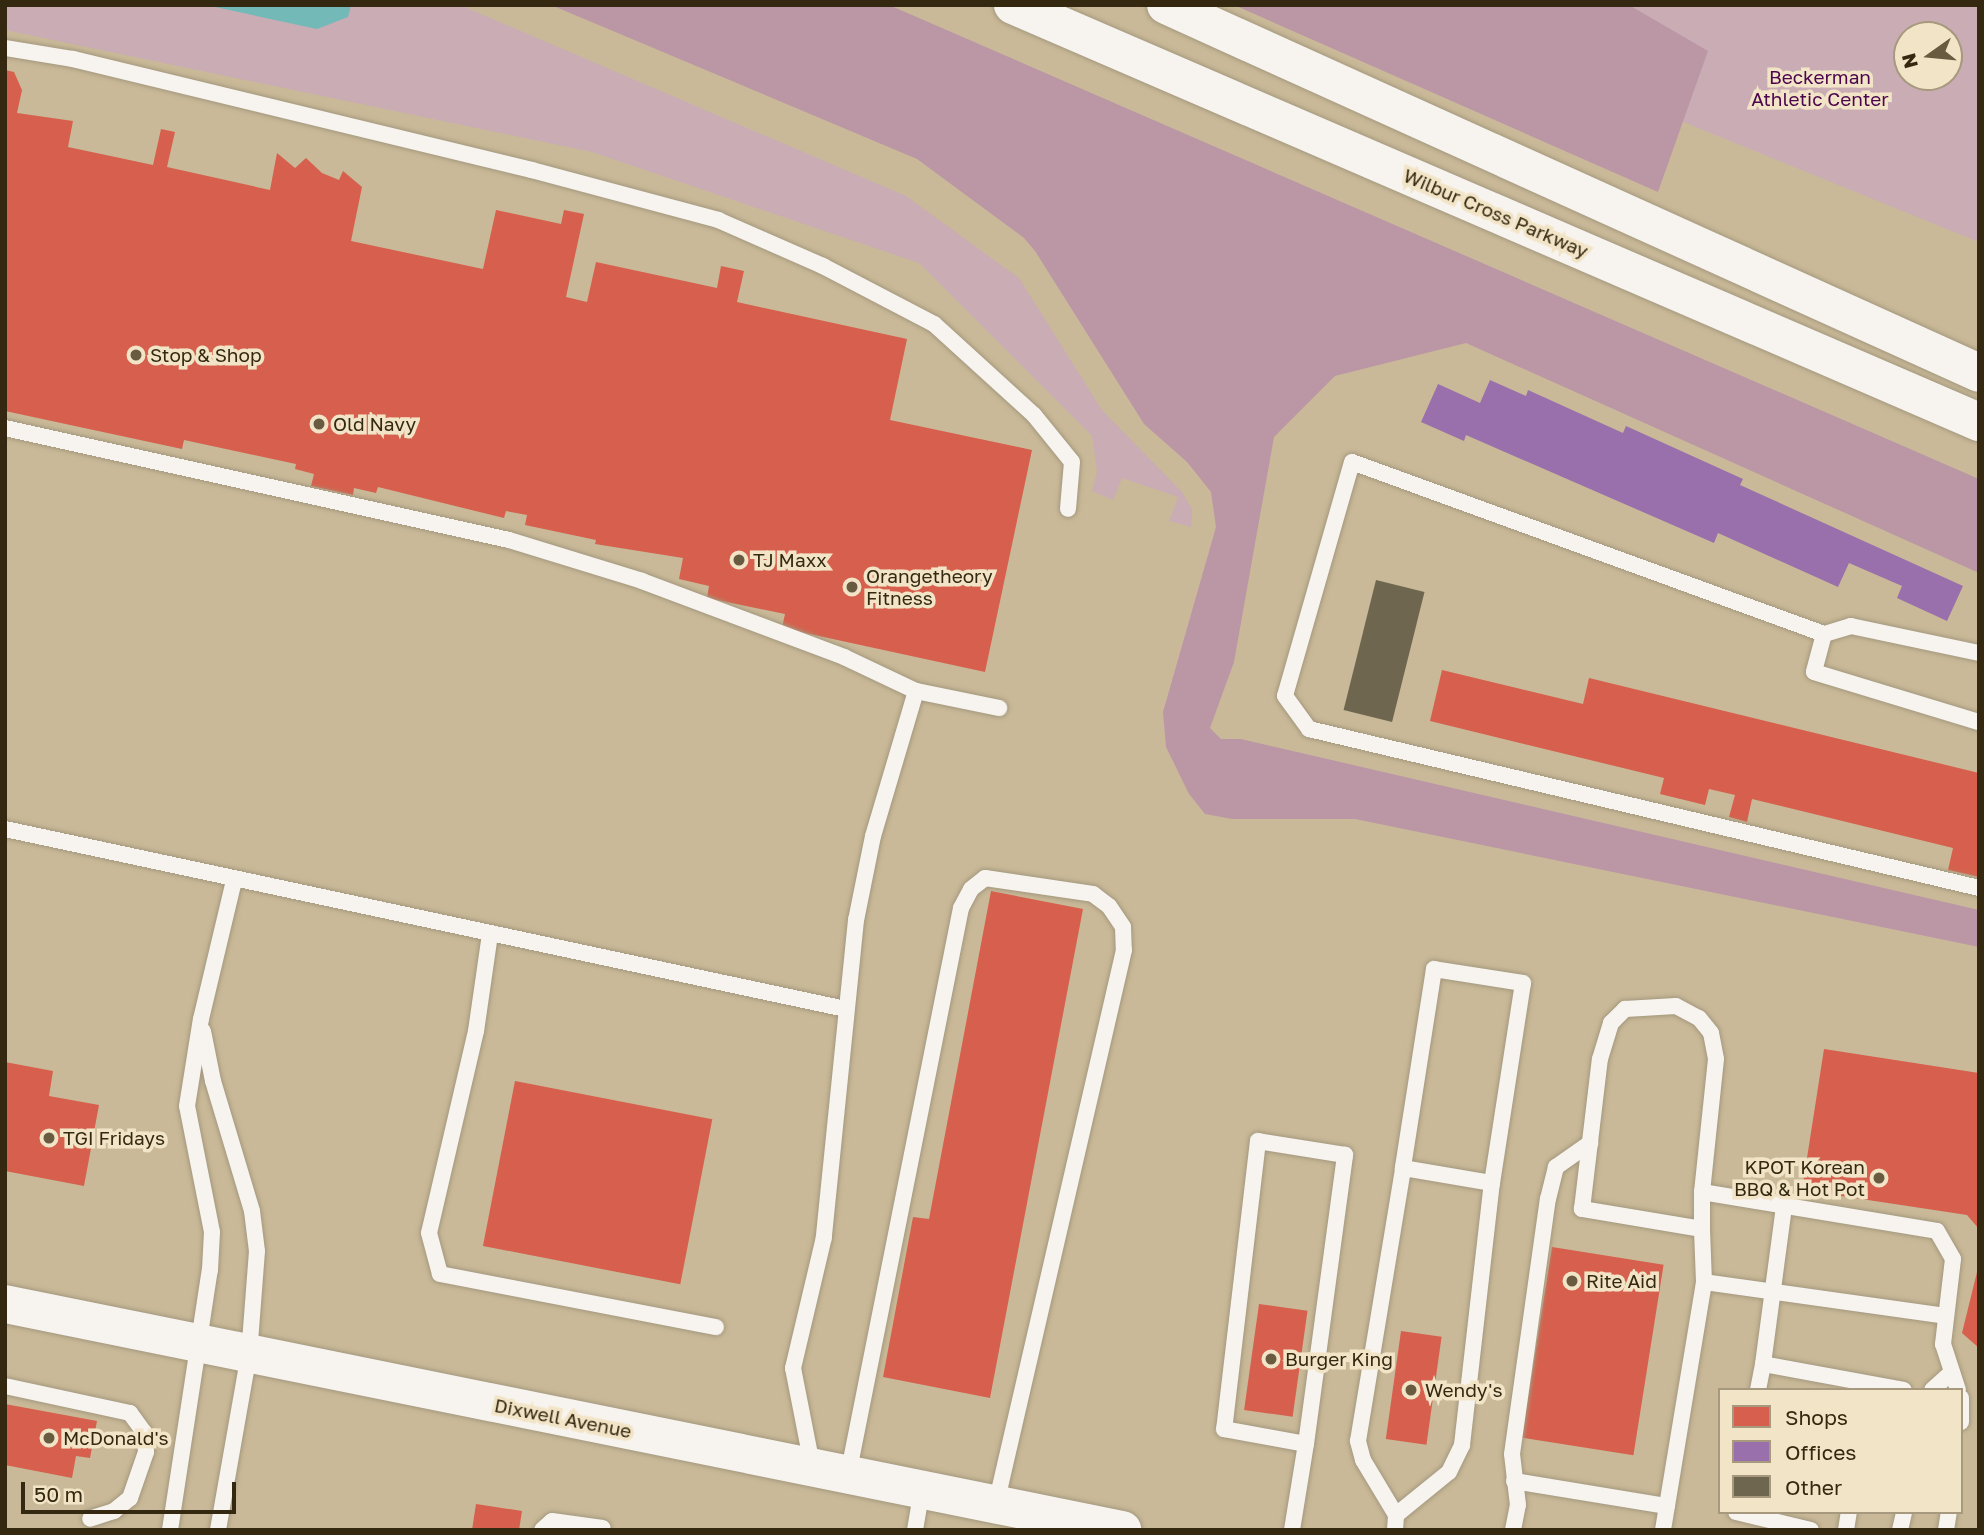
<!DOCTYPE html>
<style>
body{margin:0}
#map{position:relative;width:1984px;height:1535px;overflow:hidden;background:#c9b998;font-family:"Golos Text",sans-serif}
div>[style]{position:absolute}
.green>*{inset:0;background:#c9acb4}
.forest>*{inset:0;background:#bb97a6}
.water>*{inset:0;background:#72b9b8}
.shops>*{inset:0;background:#d6604d;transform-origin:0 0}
.offices>*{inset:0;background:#9970ab}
.building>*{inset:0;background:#6e664f;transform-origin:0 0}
.roads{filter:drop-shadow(0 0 2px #a4987e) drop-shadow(0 0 2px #a4987e)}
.service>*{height:16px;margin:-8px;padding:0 8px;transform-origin:8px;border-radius:8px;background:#f7f4f0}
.primary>*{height:38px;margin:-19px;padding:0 19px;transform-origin:19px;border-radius:19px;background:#f7f4f0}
.motorway>*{height:38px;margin:-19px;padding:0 19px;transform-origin:19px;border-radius:19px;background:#f7f4f0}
.dots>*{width:19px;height:19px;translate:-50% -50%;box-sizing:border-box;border:4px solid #f2e4c6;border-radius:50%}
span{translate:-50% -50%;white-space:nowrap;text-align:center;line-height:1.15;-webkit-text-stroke:7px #f2e4c6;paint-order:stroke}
.park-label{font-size:19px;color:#4b064e}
.street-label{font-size:19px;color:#342910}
.poi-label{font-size:19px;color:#342910}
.left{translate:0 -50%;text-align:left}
.right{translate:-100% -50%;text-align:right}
.frame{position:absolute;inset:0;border:7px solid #342910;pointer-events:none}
.legend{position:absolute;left:1718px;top:1388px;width:245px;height:126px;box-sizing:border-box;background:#f2e4c6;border:2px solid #a6997d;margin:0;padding:9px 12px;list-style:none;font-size:21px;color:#342910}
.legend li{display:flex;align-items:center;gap:14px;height:35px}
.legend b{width:35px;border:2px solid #a6997d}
.north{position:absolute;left:1893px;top:21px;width:70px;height:70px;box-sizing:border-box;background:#f2e4c6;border:2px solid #a6997d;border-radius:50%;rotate:255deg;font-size:19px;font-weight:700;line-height:28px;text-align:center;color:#342910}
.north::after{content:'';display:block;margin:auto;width:24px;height:32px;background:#685b40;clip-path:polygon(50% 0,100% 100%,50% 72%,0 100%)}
.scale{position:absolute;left:21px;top:1482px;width:215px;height:32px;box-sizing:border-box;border:4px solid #342910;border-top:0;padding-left:9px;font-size:21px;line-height:24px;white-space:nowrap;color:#342910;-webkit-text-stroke:5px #f2e4c6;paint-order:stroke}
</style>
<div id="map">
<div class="green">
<div style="clip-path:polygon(5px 5px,460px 5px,906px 196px,1019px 278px,1102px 410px,1182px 492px,1192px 509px,1191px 527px,1169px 521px,1178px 497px,1122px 478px,1113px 500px,1092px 491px,1097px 472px,1092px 436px,919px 263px,592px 152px,5px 30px)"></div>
<div style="clip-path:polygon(evenodd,1395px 5px,1979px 5px,1979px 242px,1395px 5px,1907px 35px,1949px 35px,1949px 77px,1907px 77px,1907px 35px)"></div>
</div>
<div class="forest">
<div style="clip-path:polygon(551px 5px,889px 5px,1979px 479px,1979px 573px,1466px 343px,1335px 376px,1274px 437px,1234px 662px,1210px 728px,1221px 739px,1241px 739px,1979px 910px,1979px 947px,1355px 819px,1232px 819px,1205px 814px,1189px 794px,1166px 747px,1163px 712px,1216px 527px,1211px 492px,1187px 462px,1144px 424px,1035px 251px,1024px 238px,917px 159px)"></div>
<div style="clip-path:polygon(1234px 5px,1629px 5px,1708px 51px,1658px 192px)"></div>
</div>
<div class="water">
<div style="clip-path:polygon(206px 5px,351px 5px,348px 17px,317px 29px)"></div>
</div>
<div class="shops">
<div style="clip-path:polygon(5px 70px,14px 72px,22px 90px,17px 113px,73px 121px,68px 147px,153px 165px,161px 129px,175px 132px,167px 167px,270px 190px,277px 153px,295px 168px,306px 158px,322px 173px,339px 180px,343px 171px,362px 187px,351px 241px,483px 269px,496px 210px,561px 224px,564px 210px,584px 214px,566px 297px,587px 302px,596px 262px,717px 288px,721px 266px,744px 271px,737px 302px,907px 339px,890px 420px,1032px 450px,985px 672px,782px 628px,785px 614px,707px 598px,709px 586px,679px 579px,683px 558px,595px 544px,596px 540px,525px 525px,527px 515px,506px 511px,504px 518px,378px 487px,376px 493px,354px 488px,353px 495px,311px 486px,314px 474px,295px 469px,296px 464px,184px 440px,182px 449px,5px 411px)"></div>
<div style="clip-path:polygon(1442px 670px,1583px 704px,1589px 678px,1979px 773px,1979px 877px,1948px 870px,1953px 848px,1752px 799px,1747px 822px,1729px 817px,1735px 795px,1709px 789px,1705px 805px,1660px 794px,1664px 778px,1430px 721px)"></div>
<div style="clip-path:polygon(991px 891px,1083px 909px,990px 1398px,883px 1377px,913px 1217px,929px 1219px)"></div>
<div style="clip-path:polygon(1824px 1049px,1979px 1073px,1979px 1229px,1967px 1215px,1802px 1190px)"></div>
<div style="clip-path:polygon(5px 1062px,53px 1071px,49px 1096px,99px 1105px,84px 1186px,5px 1171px)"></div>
<div style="left:515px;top:1081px;width:201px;height:168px;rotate:11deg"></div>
<div style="left:1552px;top:1247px;width:113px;height:193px;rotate:9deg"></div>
<div style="clip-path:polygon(1979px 1264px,1979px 1348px,1962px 1333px)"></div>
<div style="left:1259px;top:1304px;width:49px;height:107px;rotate:8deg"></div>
<div style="left:1401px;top:1331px;width:41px;height:109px;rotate:8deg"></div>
<div style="clip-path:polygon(5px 1404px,97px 1421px,90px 1458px,76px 1456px,72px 1478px,5px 1465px)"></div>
<div style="clip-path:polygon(476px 1504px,522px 1511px,519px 1530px,472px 1530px)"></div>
</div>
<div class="offices">
<div style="clip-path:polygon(1490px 380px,1526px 396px,1528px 390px,1623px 433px,1626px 426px,1743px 479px,1740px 485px,1963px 586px,1947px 621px,1897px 598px,1902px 586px,1849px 563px,1838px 587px,1718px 533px,1714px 543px,1466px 435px,1464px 441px,1421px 422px,1438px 384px,1480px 403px)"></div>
</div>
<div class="building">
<div style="left:1376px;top:580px;width:50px;height:134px;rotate:14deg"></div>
</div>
<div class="roads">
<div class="service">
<div style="left:5px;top:48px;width:69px;rotate:9.2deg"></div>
<div style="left:73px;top:59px;width:472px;rotate:13.6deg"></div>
<div style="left:532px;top:170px;width:193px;rotate:15deg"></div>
<div style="left:718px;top:220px;width:115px;rotate:23.7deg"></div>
<div style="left:823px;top:266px;width:125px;rotate:27.6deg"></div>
<div style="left:934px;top:324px;width:135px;rotate:42.3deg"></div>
<div style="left:1034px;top:415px;width:60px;rotate:51deg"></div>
<div style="left:1072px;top:462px;width:47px;rotate:94.9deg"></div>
<div style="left:5px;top:428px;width:516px;rotate:12.53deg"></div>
<div style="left:509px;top:540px;width:139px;rotate:17.1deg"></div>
<div style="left:642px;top:581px;width:216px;rotate:20.6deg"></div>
<div style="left:844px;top:657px;width:80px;rotate:25.3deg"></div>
<div style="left:916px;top:691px;width:151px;rotate:106.5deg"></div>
<div style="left:873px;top:836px;width:86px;rotate:101.4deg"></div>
<div style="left:856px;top:920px;width:319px;rotate:95.8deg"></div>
<div style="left:824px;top:1237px;width:135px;rotate:103.3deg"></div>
<div style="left:793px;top:1368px;width:99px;rotate:78.9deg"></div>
<div style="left:1824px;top:634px;width:39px;rotate:105deg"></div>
<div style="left:1814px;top:672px;width:172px;rotate:16.9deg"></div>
<div style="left:1979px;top:653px;width:131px;rotate:-168.1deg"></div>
<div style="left:1851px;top:626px;width:28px;rotate:163deg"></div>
<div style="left:1824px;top:634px;width:502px;rotate:-159.98deg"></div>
<div style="left:1352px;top:462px;width:243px;rotate:106deg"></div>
<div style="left:1285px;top:696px;width:41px;rotate:54deg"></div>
<div style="left:1309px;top:729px;width:689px;rotate:13.35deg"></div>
<div style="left:916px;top:691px;width:85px;rotate:11.6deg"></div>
<div style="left:5px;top:829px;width:859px;rotate:12.09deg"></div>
<div style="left:490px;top:934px;width:98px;rotate:98.2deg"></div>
<div style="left:476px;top:1031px;width:207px;rotate:103.1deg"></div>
<div style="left:429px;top:1233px;width:42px;rotate:75deg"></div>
<div style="left:440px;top:1274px;width:281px;rotate:10.9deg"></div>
<div style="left:203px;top:1031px;width:51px;rotate:78.7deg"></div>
<div style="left:213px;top:1081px;width:136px;rotate:73.3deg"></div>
<div style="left:252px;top:1211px;width:40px;rotate:82.9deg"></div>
<div style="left:257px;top:1251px;width:103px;rotate:94.4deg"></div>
<div style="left:249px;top:1354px;width:179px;rotate:100deg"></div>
<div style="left:1702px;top:1192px;width:37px;rotate:90deg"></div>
<div style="left:1702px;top:1229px;width:122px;rotate:-170.5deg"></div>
<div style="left:1582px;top:1209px;width:151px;rotate:-83.2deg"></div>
<div style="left:1600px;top:1059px;width:38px;rotate:-73deg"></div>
<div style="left:1611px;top:1023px;width:20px;rotate:-45deg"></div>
<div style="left:1625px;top:1009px;width:51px;rotate:-3.4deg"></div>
<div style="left:1676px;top:1006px;width:26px;rotate:28deg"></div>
<div style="left:1699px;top:1018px;width:19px;rotate:51deg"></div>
<div style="left:1711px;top:1033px;width:26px;rotate:79deg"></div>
<div style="left:1716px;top:1059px;width:134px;rotate:96deg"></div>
<div style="left:1702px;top:1192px;width:238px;rotate:9.4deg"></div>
<div style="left:1937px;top:1231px;width:32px;rotate:60deg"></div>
<div style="left:1953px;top:1259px;width:86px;rotate:96.7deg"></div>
<div style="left:1943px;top:1344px;width:48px;rotate:71.9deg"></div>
<div style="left:1704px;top:1282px;width:243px;rotate:8deg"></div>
<div style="left:1763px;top:1364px;width:159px;rotate:-82.4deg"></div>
<div style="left:5px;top:1386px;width:128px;rotate:12.2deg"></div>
<div style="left:130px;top:1413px;width:24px;rotate:54deg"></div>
<div style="left:144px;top:1432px;width:20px;rotate:84deg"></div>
<div style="left:146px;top:1452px;width:49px;rotate:109.2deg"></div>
<div style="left:130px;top:1498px;width:21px;rotate:141deg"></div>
<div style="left:114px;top:1511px;width:25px;rotate:162deg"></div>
<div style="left:1758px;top:1390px;width:26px;rotate:-79deg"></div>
<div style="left:1763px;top:1364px;width:143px;rotate:10.4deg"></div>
<div style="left:1932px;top:1390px;width:25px;rotate:-42deg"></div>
<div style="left:1961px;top:1398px;width:24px;rotate:90deg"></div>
<div style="left:848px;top:1475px;width:578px;rotate:-78.73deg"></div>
<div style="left:961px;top:908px;width:21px;rotate:-62deg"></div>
<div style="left:971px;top:889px;width:18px;rotate:-38deg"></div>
<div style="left:985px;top:878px;width:109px;rotate:8.4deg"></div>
<div style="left:1093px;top:894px;width:20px;rotate:37deg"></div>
<div style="left:1109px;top:906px;width:25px;rotate:56deg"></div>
<div style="left:1123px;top:927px;width:23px;rotate:88deg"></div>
<div style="left:1124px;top:950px;width:569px;rotate:103.01deg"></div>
<div style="left:1514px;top:1481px;width:155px;rotate:9.3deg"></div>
<div style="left:1736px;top:1512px;width:77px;rotate:13.5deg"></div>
<div style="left:1396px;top:1515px;width:68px;rotate:-39.1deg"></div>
<div style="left:1449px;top:1472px;width:30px;rotate:-64deg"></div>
<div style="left:1462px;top:1445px;width:264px;rotate:-83.5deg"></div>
<div style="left:1492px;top:1183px;width:202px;rotate:-81.2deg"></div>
<div style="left:1523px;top:983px;width:90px;rotate:-171.1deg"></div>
<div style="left:1434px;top:969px;width:201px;rotate:98.9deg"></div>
<div style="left:170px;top:1530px;width:263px;rotate:-81.3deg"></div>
<div style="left:210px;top:1270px;width:38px;rotate:-87deg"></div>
<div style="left:212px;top:1232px;width:128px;rotate:-101.2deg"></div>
<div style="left:187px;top:1106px;width:88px;rotate:-80.9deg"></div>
<div style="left:201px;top:1019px;width:142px;rotate:-76.6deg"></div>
<div style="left:542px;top:1530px;width:13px;rotate:-42deg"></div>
<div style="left:552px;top:1521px;width:51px;rotate:7.8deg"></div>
<div style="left:915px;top:1530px;width:42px;rotate:-80.3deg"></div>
<div style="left:1292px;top:1530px;width:87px;rotate:-80.8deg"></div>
<div style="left:1306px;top:1444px;width:292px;rotate:-82.3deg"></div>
<div style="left:1345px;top:1155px;width:88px;rotate:-170.9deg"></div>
<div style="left:1258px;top:1141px;width:290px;rotate:96.7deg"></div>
<div style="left:1224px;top:1429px;width:83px;rotate:10.4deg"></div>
<div style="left:1395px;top:1530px;width:15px;rotate:-86deg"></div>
<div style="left:1396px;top:1515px;width:64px;rotate:-121deg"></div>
<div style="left:1363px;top:1460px;width:20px;rotate:-105deg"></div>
<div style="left:1358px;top:1441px;width:277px;rotate:-80.6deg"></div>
<div style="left:1403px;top:1168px;width:90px;rotate:9.6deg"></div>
<div style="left:1513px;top:1530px;width:25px;rotate:-79deg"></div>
<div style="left:1518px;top:1505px;width:51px;rotate:-96.7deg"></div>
<div style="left:1512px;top:1454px;width:258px;rotate:-82deg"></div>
<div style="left:1548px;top:1199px;width:33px;rotate:-76deg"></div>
<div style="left:1556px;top:1167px;width:42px;rotate:-35.2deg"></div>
<div style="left:1663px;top:1530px;width:251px;rotate:-80.6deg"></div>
<div style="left:1704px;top:1282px;width:53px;rotate:-92.2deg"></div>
<div style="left:1846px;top:1530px;width:18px;rotate:-81deg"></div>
<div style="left:1900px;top:1530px;width:18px;rotate:-77deg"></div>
<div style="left:1946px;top:1530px;width:18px;rotate:-81deg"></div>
</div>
<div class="primary">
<div style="left:5px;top:1304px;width:1140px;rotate:11.44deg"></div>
</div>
<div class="motorway">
<div style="left:1013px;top:5px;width:1052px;rotate:23.35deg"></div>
<div style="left:1166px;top:5px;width:892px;rotate:24.35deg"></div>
</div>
</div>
<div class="dots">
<div style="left:136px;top:355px;background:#685b40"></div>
<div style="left:319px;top:424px;background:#685b40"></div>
<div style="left:739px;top:560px;background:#685b40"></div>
<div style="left:852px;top:587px;background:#685b40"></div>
<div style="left:49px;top:1138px;background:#685b40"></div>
<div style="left:1879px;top:1178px;background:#685b40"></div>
<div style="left:1572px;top:1281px;background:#685b40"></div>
<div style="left:1271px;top:1359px;background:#685b40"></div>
<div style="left:1411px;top:1390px;background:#685b40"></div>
<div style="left:49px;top:1438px;background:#685b40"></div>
</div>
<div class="park-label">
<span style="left:1820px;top:88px">Beckerman<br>Athletic Center</span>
</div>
<div class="street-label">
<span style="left:1496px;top:213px;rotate:23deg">Wilbur Cross Parkway</span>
<span style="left:563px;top:1418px;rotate:11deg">Dixwell Avenue</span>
</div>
<div class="poi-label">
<span class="left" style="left:150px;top:355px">Stop &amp; Shop</span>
<span class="left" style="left:333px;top:424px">Old Navy</span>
<span class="left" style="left:753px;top:560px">TJ Maxx</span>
<span class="left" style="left:866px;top:587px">Orangetheory<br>Fitness</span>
<span class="left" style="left:63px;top:1138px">TGI Fridays</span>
<span class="right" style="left:1865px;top:1178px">KPOT Korean<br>BBQ &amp; Hot Pot</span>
<span class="left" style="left:1586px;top:1281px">Rite Aid</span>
<span class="left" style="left:1285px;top:1359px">Burger King</span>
<span class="left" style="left:1425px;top:1390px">Wendy's</span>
<span class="left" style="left:63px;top:1438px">McDonald's</span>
</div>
<div class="frame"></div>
<ul class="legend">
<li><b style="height:19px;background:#d6604d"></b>Shops</li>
<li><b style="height:19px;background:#9970ab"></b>Offices</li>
<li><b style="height:19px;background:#6e664f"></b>Other</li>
</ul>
<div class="north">N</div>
<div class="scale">50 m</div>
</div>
